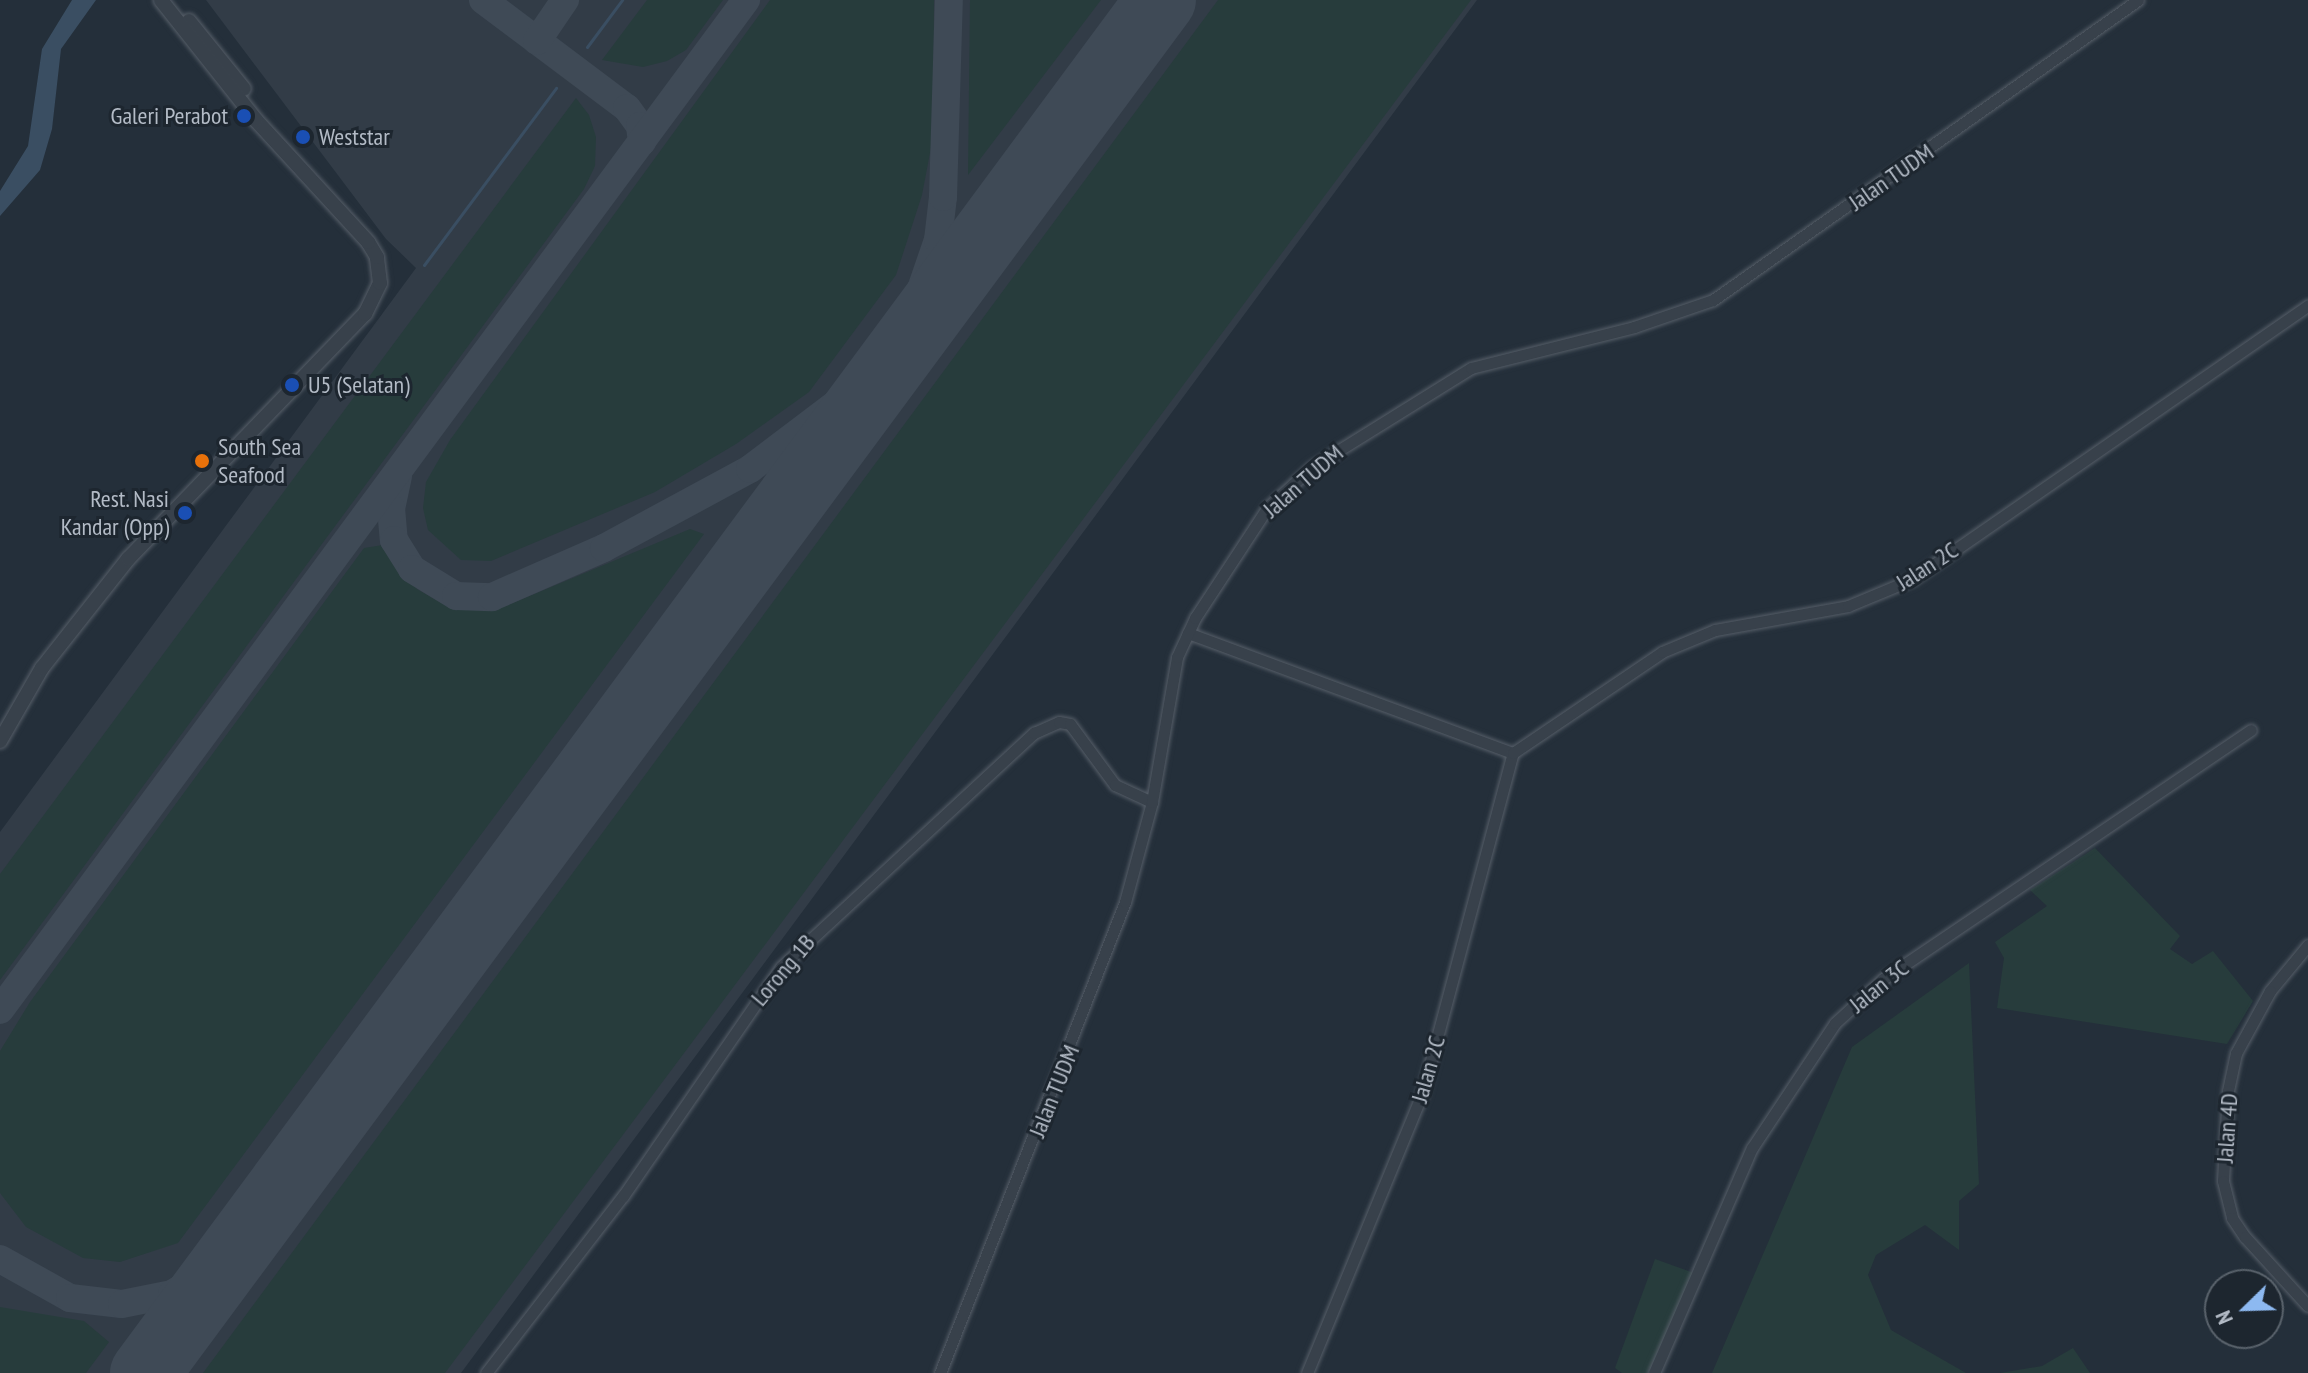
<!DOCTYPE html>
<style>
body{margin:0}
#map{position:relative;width:2308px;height:1373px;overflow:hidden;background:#242f3a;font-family:"PT Sans Narrow",sans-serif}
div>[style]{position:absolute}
.airport>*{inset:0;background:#323c47}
.green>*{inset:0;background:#273c3c}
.water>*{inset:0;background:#3a4e62}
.stream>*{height:3px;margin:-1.5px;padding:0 1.5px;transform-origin:1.5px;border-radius:1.5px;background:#3a4e62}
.taxiway>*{height:28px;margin:-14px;padding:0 14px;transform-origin:14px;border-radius:14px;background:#3f4a56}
.runway>*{height:70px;margin:-35px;padding:0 35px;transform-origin:35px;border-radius:35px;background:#3f4a56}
.roads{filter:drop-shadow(0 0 2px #565e68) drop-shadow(0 0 2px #565e68)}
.minor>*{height:11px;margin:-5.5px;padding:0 5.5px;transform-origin:5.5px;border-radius:5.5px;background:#38414b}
.tertiary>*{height:14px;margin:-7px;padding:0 7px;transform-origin:7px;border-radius:7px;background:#38414b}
.dots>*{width:22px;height:22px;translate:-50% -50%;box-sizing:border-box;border:4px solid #1d262f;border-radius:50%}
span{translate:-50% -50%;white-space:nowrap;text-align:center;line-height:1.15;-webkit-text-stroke:6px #1d262f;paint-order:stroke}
.poi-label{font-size:24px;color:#b3bbc6}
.right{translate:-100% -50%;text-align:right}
.left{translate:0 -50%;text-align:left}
.street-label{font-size:24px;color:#b3bbc6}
.north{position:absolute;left:2204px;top:1269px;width:80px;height:80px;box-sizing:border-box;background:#1d262f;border:2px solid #59626b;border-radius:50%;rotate:247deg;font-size:22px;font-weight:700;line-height:32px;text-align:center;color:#b3bbc6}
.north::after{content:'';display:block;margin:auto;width:28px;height:36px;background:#8db9f1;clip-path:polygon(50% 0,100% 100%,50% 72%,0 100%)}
</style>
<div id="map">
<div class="airport">
<div style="clip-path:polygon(206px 0,1477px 0,461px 1373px,0 1373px,0 832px,416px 268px,386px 239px)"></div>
</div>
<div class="green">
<div style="clip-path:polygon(647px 0,723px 0,686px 50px,667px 61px,643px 67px,602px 60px)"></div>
<div style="clip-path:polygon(770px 0,934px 0,933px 137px,922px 195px,896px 275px,809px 392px,736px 444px,655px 492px,491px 561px,461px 560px,428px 530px,423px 508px,426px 482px,450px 440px)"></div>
<div style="clip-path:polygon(970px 0,1101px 0,968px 175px)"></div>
<div style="clip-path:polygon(1218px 0,1471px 0,445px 1373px,203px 1373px)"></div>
<div style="clip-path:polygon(576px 98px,589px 115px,596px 137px,595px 166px,584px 189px,0 980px,0 874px)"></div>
<div style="clip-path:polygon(690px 529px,704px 534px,178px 1243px,120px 1262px,83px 1258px,26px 1227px,0 1193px,0 1051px,30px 1002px,364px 548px,383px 545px,417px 589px,443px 604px,496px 610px)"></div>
<div style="clip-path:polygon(2095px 848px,2180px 936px,2170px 949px,2192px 964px,2213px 951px,2253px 1001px,2227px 1044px,1997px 1008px,2004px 958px,1995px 942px,2047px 906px,2030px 890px)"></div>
<div style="clip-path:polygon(1969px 963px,1979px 1184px,1959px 1201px,1959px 1250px,1925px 1225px,1876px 1255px,1868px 1275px,1891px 1330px,1966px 1373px,1712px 1373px,1852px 1047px)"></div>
<div style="clip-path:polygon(1655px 1259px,1694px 1273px,1648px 1373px,1622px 1373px,1615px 1368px)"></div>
<div style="clip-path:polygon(0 1307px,84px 1321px,109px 1342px,86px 1373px,0 1373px)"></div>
<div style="clip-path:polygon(2073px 1348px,2090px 1373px,2000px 1373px,2042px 1366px)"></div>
</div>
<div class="water">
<div style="clip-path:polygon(72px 0,96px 0,61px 49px,52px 129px,40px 170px,0 216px,0 191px,28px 146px,42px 49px)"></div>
</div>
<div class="stream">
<div style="left:587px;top:47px;width:59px;rotate:-53.3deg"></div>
<div style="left:424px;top:265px;width:221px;rotate:-53.3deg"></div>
</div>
<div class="taxiway">
<div style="left:483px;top:0;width:180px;rotate:36.9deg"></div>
<div style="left:627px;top:108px;width:22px;rotate:54deg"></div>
<div style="left:640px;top:126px;width:16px;rotate:83deg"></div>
<div style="left:537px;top:41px;width:50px;rotate:-55.7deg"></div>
<div style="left:909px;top:324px;width:89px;rotate:-71deg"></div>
<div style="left:938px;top:240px;width:43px;rotate:-83.4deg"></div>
<div style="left:943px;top:197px;width:197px;rotate:-88.3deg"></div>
<div style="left:398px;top:476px;width:33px;rotate:102deg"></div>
<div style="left:391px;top:508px;width:32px;rotate:85deg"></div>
<div style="left:394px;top:540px;width:34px;rotate:58deg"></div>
<div style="left:412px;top:569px;width:52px;rotate:31.5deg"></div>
<div style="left:456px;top:596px;width:36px;rotate:2deg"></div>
<div style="left:492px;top:597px;width:122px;rotate:-23.6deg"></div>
<div style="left:604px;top:548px;width:166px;rotate:-28.4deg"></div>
<div style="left:750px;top:469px;width:119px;rotate:-37.2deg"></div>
<div style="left:845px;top:397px;width:133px;rotate:-45.6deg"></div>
<div style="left:0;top:1010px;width:1256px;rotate:-53.55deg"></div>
<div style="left:0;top:1259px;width:80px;rotate:29.1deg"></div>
<div style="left:70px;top:1298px;width:52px;rotate:6.6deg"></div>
<div style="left:122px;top:1304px;width:51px;rotate:-11.3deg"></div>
<div style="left:172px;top:1294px;width:66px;rotate:-31.3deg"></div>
</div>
<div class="runway">
<div style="left:145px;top:1373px;width:1708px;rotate:-53.5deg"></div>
</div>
<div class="roads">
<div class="minor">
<div style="left:1188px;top:633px;width:346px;rotate:20.3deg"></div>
<div style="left:2308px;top:945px;width:60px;rotate:129.6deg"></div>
<div style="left:2270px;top:991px;width:71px;rotate:118.7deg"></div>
<div style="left:2236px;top:1053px;width:39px;rotate:102deg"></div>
<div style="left:2228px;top:1091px;width:90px;rotate:93.2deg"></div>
<div style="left:2223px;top:1181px;width:38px;rotate:76deg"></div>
<div style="left:2232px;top:1218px;width:23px;rotate:56deg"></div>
<div style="left:2245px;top:1237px;width:93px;rotate:47.6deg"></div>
<div style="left:486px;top:1373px;width:224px;rotate:-52.3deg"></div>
<div style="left:623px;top:1196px;width:278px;rotate:-55.4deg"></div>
<div style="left:781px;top:967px;width:345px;rotate:-42.8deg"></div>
<div style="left:1034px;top:733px;width:27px;rotate:-24deg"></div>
<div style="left:1059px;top:722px;width:11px;rotate:10deg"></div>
<div style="left:1070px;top:724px;width:76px;rotate:53.6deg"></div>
<div style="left:1115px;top:785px;width:41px;rotate:24.7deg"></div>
<div style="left:940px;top:1373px;width:506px;rotate:-68.56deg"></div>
<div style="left:1125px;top:902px;width:104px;rotate:-74.9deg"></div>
<div style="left:1152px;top:802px;width:147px;rotate:-80.2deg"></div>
<div style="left:1177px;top:657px;width:43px;rotate:-65.2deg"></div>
<div style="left:1195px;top:618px;width:133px;rotate:-56.7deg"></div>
<div style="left:1268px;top:507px;width:59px;rotate:-42.3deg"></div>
<div style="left:1312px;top:467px;width:187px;rotate:-31.9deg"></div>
<div style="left:1471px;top:368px;width:168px;rotate:-14.1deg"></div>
<div style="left:1634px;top:327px;width:83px;rotate:-18.9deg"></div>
<div style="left:1713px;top:300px;width:520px;rotate:-35.22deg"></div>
<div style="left:1307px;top:1373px;width:302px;rotate:-67.6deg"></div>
<div style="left:1422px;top:1094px;width:353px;rotate:-75.1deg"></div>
<div style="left:1513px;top:753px;width:180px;rotate:-34.1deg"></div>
<div style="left:1662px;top:652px;width:57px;rotate:-22.5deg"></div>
<div style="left:1715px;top:630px;width:135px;rotate:-10.2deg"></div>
<div style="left:1848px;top:606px;width:70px;rotate:-22.6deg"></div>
<div style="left:1913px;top:579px;width:481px;rotate:-34.7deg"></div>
<div style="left:1654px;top:1373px;width:245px;rotate:-66.5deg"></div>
<div style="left:1752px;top:1148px;width:150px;rotate:-56.4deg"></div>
<div style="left:1835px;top:1023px;width:65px;rotate:-42.5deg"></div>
<div style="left:1883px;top:979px;width:444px;rotate:-34.1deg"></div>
</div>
<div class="tertiary">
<div style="left:189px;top:21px;width:87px;rotate:51deg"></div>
<div style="left:0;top:741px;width:84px;rotate:-60.1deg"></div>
<div style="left:42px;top:668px;width:139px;rotate:-51.7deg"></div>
<div style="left:128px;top:559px;width:341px;rotate:-46deg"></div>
<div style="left:365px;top:314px;width:34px;rotate:-64deg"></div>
<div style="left:380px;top:283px;width:26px;rotate:-97deg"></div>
<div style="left:377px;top:257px;width:17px;rotate:-121deg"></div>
<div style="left:368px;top:242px;width:166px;rotate:-132.6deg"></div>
<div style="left:256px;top:120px;width:153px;rotate:-128.4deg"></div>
</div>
</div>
<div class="dots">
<div style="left:244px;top:116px;background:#1a4fb4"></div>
<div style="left:303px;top:137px;background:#1a4fb4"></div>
<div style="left:292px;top:385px;background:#1a4fb4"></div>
<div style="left:202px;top:461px;background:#e8710a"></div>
<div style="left:185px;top:513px;background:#1a4fb4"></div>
</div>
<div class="poi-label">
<span class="right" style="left:228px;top:116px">Galeri Perabot</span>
<span class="left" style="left:319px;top:137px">Weststar</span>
<span class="left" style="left:308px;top:385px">U5 (Selatan)</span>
<span class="left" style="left:218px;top:461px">South Sea<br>Seafood</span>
<span class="right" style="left:169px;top:513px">Rest. Nasi<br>Kandar (Opp)</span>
</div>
<div class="street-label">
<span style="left:1891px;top:177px;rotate:-35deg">Jalan TUDM</span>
<span style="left:1303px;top:481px;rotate:-41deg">Jalan TUDM</span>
<span style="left:1927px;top:566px;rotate:-33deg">Jalan 2C</span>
<span style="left:783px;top:970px;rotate:-50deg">Lorong 1B</span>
<span style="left:1879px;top:986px;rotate:-39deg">Jalan 3C</span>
<span style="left:1428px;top:1069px;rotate:-74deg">Jalan 2C</span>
<span style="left:1054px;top:1091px;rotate:-68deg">Jalan TUDM</span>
<span style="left:2227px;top:1128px;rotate:-86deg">Jalan 4D</span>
</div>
<div class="north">N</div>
</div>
